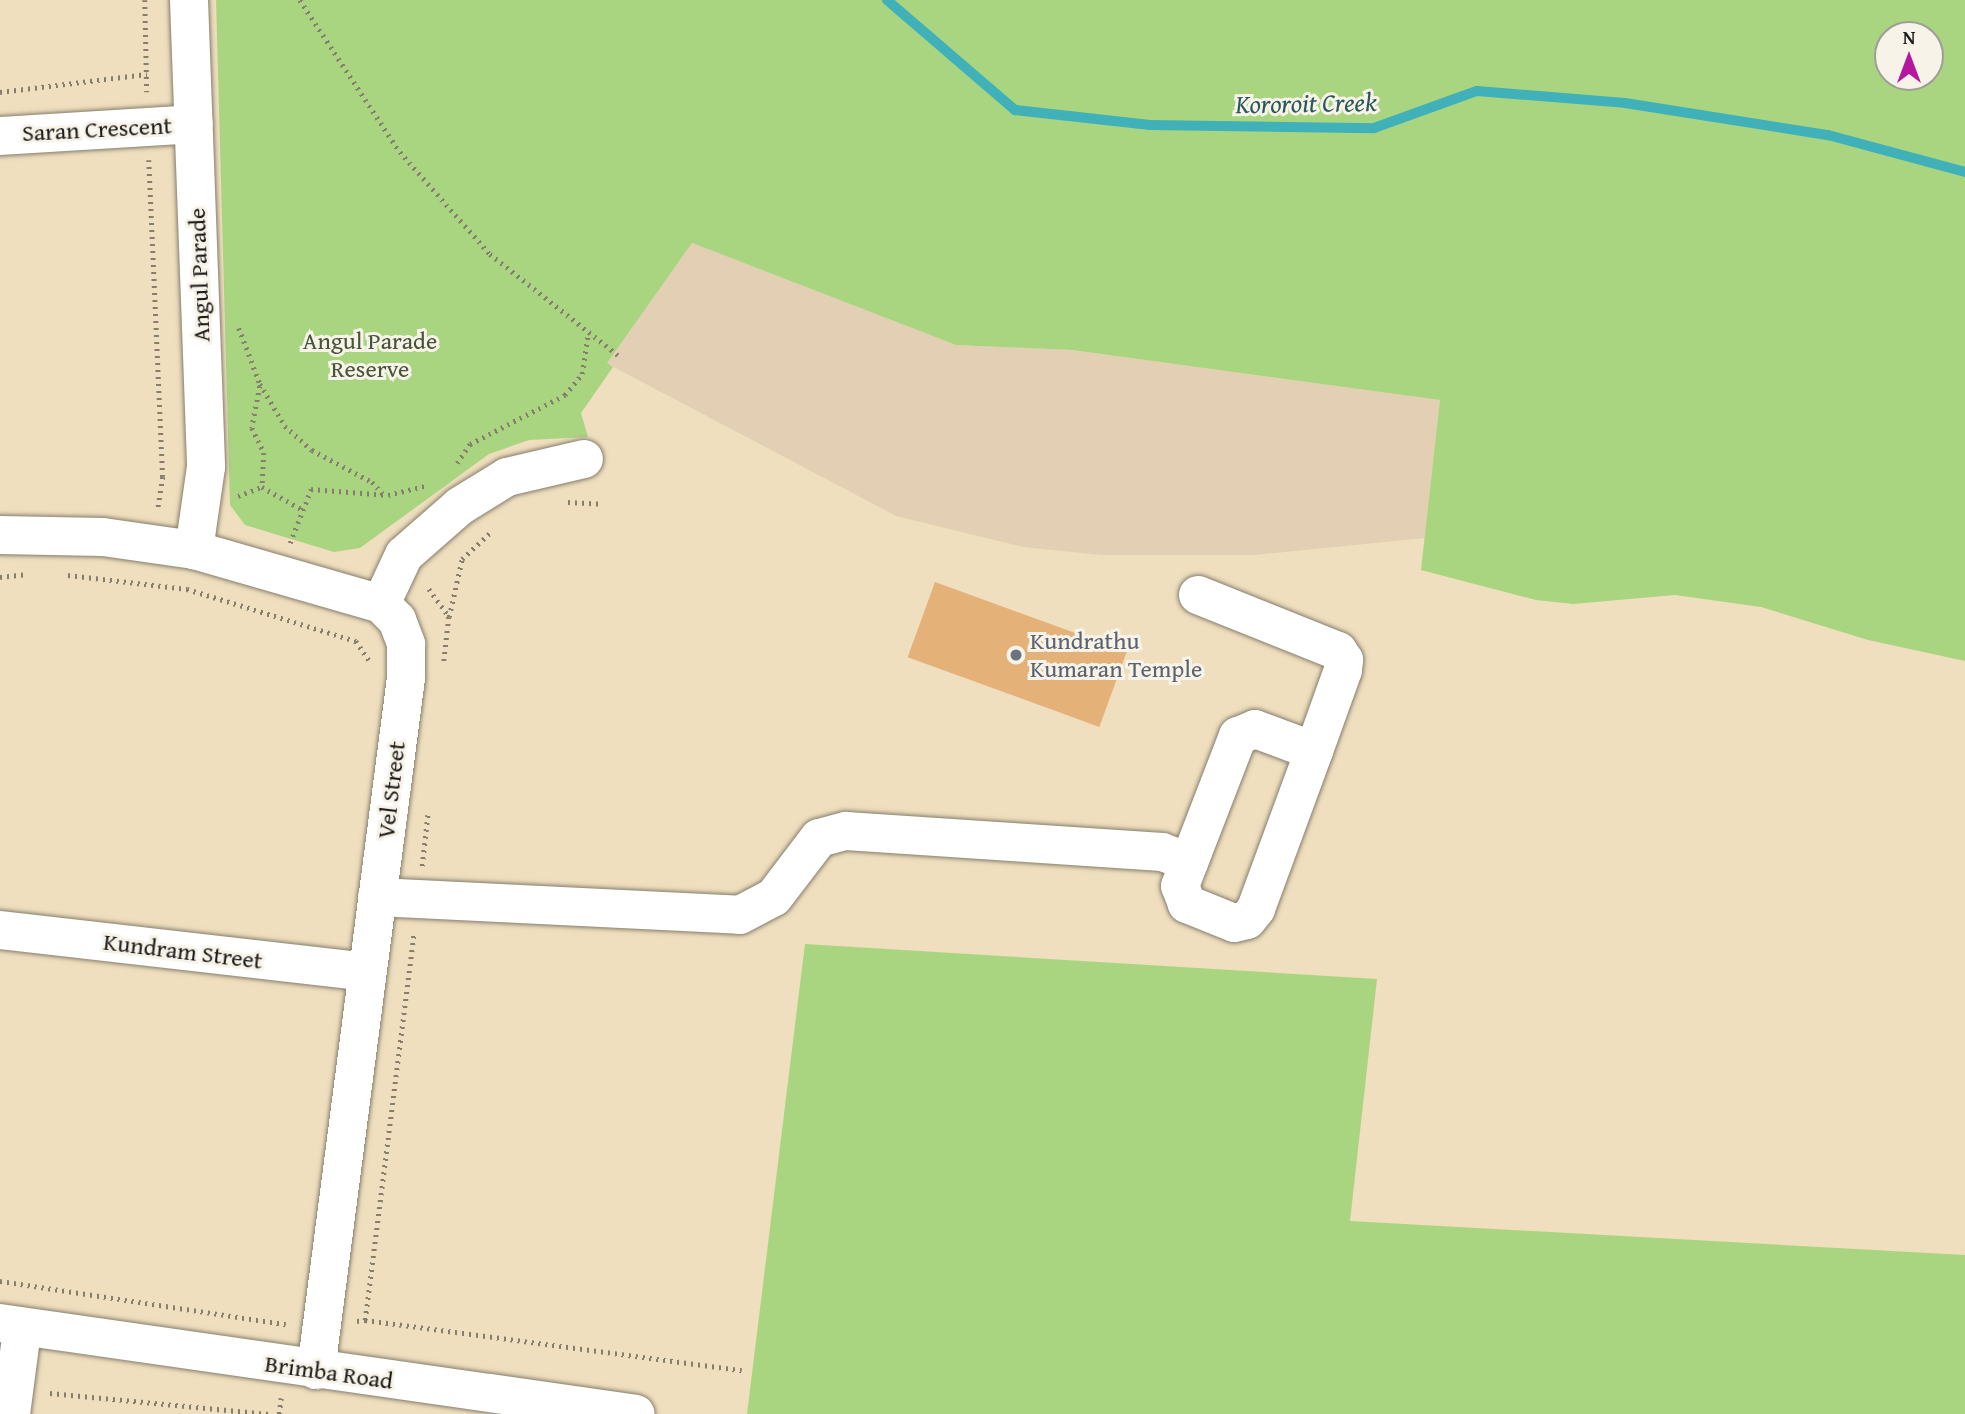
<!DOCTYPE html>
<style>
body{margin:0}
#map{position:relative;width:1965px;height:1414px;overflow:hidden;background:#efdfbe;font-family:"Gentium Book Plus",serif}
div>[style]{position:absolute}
.built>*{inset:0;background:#e3d0b4}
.green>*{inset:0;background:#a9d581}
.stream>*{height:10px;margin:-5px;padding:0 5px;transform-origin:5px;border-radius:5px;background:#40b1b8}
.building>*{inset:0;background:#e4b179;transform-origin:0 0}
.path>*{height:4.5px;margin-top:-2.25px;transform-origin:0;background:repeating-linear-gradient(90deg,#867e6d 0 2px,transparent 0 7px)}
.roads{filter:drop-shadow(0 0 2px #867e6d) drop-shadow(0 0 2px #867e6d)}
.minor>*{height:38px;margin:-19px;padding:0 19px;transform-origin:19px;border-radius:19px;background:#fff}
.dots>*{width:19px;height:19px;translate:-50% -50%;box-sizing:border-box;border:4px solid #f7f3e8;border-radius:50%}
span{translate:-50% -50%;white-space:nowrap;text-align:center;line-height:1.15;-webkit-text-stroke:6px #f7f3e8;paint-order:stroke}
.street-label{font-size:24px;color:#1c1c1c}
.park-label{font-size:24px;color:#46543a}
.worship-label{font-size:24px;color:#5b616d}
.left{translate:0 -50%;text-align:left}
.water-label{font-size:26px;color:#2a585a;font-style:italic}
.north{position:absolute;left:1874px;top:21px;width:70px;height:70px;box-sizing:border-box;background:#f7f3e8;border:2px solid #9f9d96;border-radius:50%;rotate:0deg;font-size:19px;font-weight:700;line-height:28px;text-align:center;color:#1c1c1c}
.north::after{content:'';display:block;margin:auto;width:24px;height:32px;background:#b5179e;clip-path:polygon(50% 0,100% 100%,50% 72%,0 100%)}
</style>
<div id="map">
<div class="built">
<div style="clip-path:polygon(692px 243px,956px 345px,1072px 350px,1440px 400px,1425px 538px,1254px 555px,1101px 555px,1023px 547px,896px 516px,606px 363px)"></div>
</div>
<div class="green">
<div style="clip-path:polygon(evenodd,216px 0,1965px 0,1965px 661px,1868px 640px,1761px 607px,1675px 595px,1573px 604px,1536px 600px,1421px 570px,1440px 400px,1072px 350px,956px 345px,692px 243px,607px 363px,613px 367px,581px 413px,588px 437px,529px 440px,489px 454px,360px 548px,334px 552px,245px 525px,230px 505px,216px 0,1888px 35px,1930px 35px,1930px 77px,1888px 77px,1888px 35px)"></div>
<div style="clip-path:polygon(805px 944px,1377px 979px,1350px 1221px,1965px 1255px,1965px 1414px,747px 1414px)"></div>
</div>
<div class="stream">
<div style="left:887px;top:0;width:169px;rotate:40.7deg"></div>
<div style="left:1015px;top:110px;width:136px;rotate:6.3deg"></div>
<div style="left:1150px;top:125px;width:224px;rotate:0.8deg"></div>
<div style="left:1374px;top:128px;width:109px;rotate:-19.8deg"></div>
<div style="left:1477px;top:91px;width:148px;rotate:4.6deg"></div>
<div style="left:1625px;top:103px;width:206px;rotate:9deg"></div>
<div style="left:1828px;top:135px;width:142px;rotate:15.1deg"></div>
</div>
<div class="building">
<div style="left:935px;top:582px;width:204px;height:80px;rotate:20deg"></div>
</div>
<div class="path">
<div style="left:145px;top:0;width:92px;rotate:88.8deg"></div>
<div style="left:300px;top:0;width:182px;rotate:56.7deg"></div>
<div style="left:400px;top:152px;width:136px;rotate:48.6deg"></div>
<div style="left:490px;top:254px;width:163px;rotate:38.3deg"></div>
<div style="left:0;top:92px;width:148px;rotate:-7deg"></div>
<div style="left:149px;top:160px;width:317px;rotate:87.5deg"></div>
<div style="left:163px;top:477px;width:32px;rotate:99deg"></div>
<div style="left:239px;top:328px;width:60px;rotate:69.4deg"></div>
<div style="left:260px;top:384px;width:49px;rotate:59.2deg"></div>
<div style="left:285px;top:426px;width:36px;rotate:42deg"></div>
<div style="left:312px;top:450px;width:68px;rotate:28.1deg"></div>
<div style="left:372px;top:482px;width:16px;rotate:47deg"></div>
<div style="left:260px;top:386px;width:43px;rotate:100.8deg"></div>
<div style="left:252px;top:428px;width:28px;rotate:64deg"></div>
<div style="left:264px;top:453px;width:34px;rotate:93deg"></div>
<div style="left:457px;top:463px;width:23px;rotate:-56deg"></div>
<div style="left:470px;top:444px;width:107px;rotate:-27.3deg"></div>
<div style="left:565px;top:395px;width:27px;rotate:-51deg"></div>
<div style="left:582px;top:374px;width:40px;rotate:-81.5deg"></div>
<div style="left:238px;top:496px;width:26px;rotate:-21deg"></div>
<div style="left:262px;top:487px;width:47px;rotate:29.3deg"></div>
<div style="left:568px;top:502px;width:34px;rotate:3deg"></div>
<div style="left:290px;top:543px;width:58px;rotate:-68.7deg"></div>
<div style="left:311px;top:489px;width:77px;rotate:4.5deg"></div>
<div style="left:388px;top:495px;width:41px;rotate:-14deg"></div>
<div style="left:68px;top:575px;width:120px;rotate:6.7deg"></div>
<div style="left:187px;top:589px;width:177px;rotate:17.1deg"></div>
<div style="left:356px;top:641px;width:23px;rotate:56deg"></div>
<div style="left:0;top:577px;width:28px;rotate:-6deg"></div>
<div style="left:429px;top:589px;width:34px;rotate:54deg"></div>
<div style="left:449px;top:617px;width:44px;rotate:96.5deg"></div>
<div style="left:449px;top:617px;width:59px;rotate:-77.4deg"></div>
<div style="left:462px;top:559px;width:38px;rotate:-43deg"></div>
<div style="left:422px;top:866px;width:54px;rotate:-83.7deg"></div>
<div style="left:0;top:1281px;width:289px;rotate:8.6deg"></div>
<div style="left:365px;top:1320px;width:380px;rotate:7.6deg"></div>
<div style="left:357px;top:1321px;width:8px;rotate:-7deg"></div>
<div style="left:365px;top:1320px;width:389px;rotate:-82.8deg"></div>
<div style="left:50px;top:1393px;width:220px;rotate:5.5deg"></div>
<div style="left:279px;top:1414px;width:16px;rotate:-83deg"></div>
</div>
<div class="roads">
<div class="minor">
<div style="left:189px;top:0;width:467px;rotate:87.9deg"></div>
<div style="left:206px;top:467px;width:84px;rotate:98.2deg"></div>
<div style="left:0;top:136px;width:194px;rotate:-3.5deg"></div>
<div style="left:0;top:535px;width:103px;rotate:1.1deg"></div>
<div style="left:103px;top:537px;width:92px;rotate:8.1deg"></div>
<div style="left:194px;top:550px;width:195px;rotate:16.1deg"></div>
<div style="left:381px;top:604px;width:23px;rotate:45deg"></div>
<div style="left:397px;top:620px;width:26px;rotate:69deg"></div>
<div style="left:406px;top:644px;width:34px;rotate:90deg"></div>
<div style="left:406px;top:678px;width:698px;rotate:97.41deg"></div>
<div style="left:1198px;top:595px;width:151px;rotate:21.8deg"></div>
<div style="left:1338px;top:651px;width:11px;rotate:56deg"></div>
<div style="left:1344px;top:660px;width:10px;rotate:96deg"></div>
<div style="left:1343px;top:670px;width:86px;rotate:109.7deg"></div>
<div style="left:1314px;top:751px;width:168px;rotate:110.2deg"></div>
<div style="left:1256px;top:909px;width:14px;rotate:129deg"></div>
<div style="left:1247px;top:920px;width:13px;rotate:167deg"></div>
<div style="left:1234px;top:923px;width:51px;rotate:-158deg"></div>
<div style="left:1187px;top:904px;width:19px;rotate:-111deg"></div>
<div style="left:1180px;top:886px;width:161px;rotate:-68.9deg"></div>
<div style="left:1238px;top:736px;width:18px;rotate:-22deg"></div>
<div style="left:1255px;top:729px;width:63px;rotate:20.4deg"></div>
<div style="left:381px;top:604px;width:54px;rotate:-64.9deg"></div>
<div style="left:404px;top:555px;width:74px;rotate:-41.2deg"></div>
<div style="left:460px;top:506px;width:55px;rotate:-31.7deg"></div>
<div style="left:507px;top:477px;width:79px;rotate:-13.2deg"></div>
<div style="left:377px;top:897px;width:363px;rotate:2.8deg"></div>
<div style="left:740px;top:915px;width:38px;rotate:-28deg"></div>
<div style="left:774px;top:897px;width:74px;rotate:-52.7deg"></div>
<div style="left:819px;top:838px;width:28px;rotate:-15deg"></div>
<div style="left:846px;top:831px;width:317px;rotate:3.8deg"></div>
<div style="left:1162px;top:852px;width:29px;rotate:20deg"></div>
<div style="left:0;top:930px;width:368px;rotate:6.5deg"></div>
<div style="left:0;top:1323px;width:642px;rotate:8.14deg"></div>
<div style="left:11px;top:1414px;width:85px;rotate:-82.5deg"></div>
</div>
</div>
<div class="dots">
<div style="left:1016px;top:655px;background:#6b7280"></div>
</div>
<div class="street-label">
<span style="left:97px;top:129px;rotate:-3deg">Saran Crescent</span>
<span style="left:199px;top:275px;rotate:-92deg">Angul Parade</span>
<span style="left:391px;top:790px;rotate:-83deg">Vel Street</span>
<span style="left:183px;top:951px;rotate:7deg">Kundram Street</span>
<span style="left:329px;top:1372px;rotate:8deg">Brimba Road</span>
</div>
<div class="park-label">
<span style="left:370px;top:355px">Angul Parade<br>Reserve</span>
</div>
<div class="worship-label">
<span class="left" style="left:1030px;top:655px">Kundrathu<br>Kumaran Temple</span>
</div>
<div class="water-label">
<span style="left:1306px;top:103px;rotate:-1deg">Kororoit Creek</span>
</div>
<div class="north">N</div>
</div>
